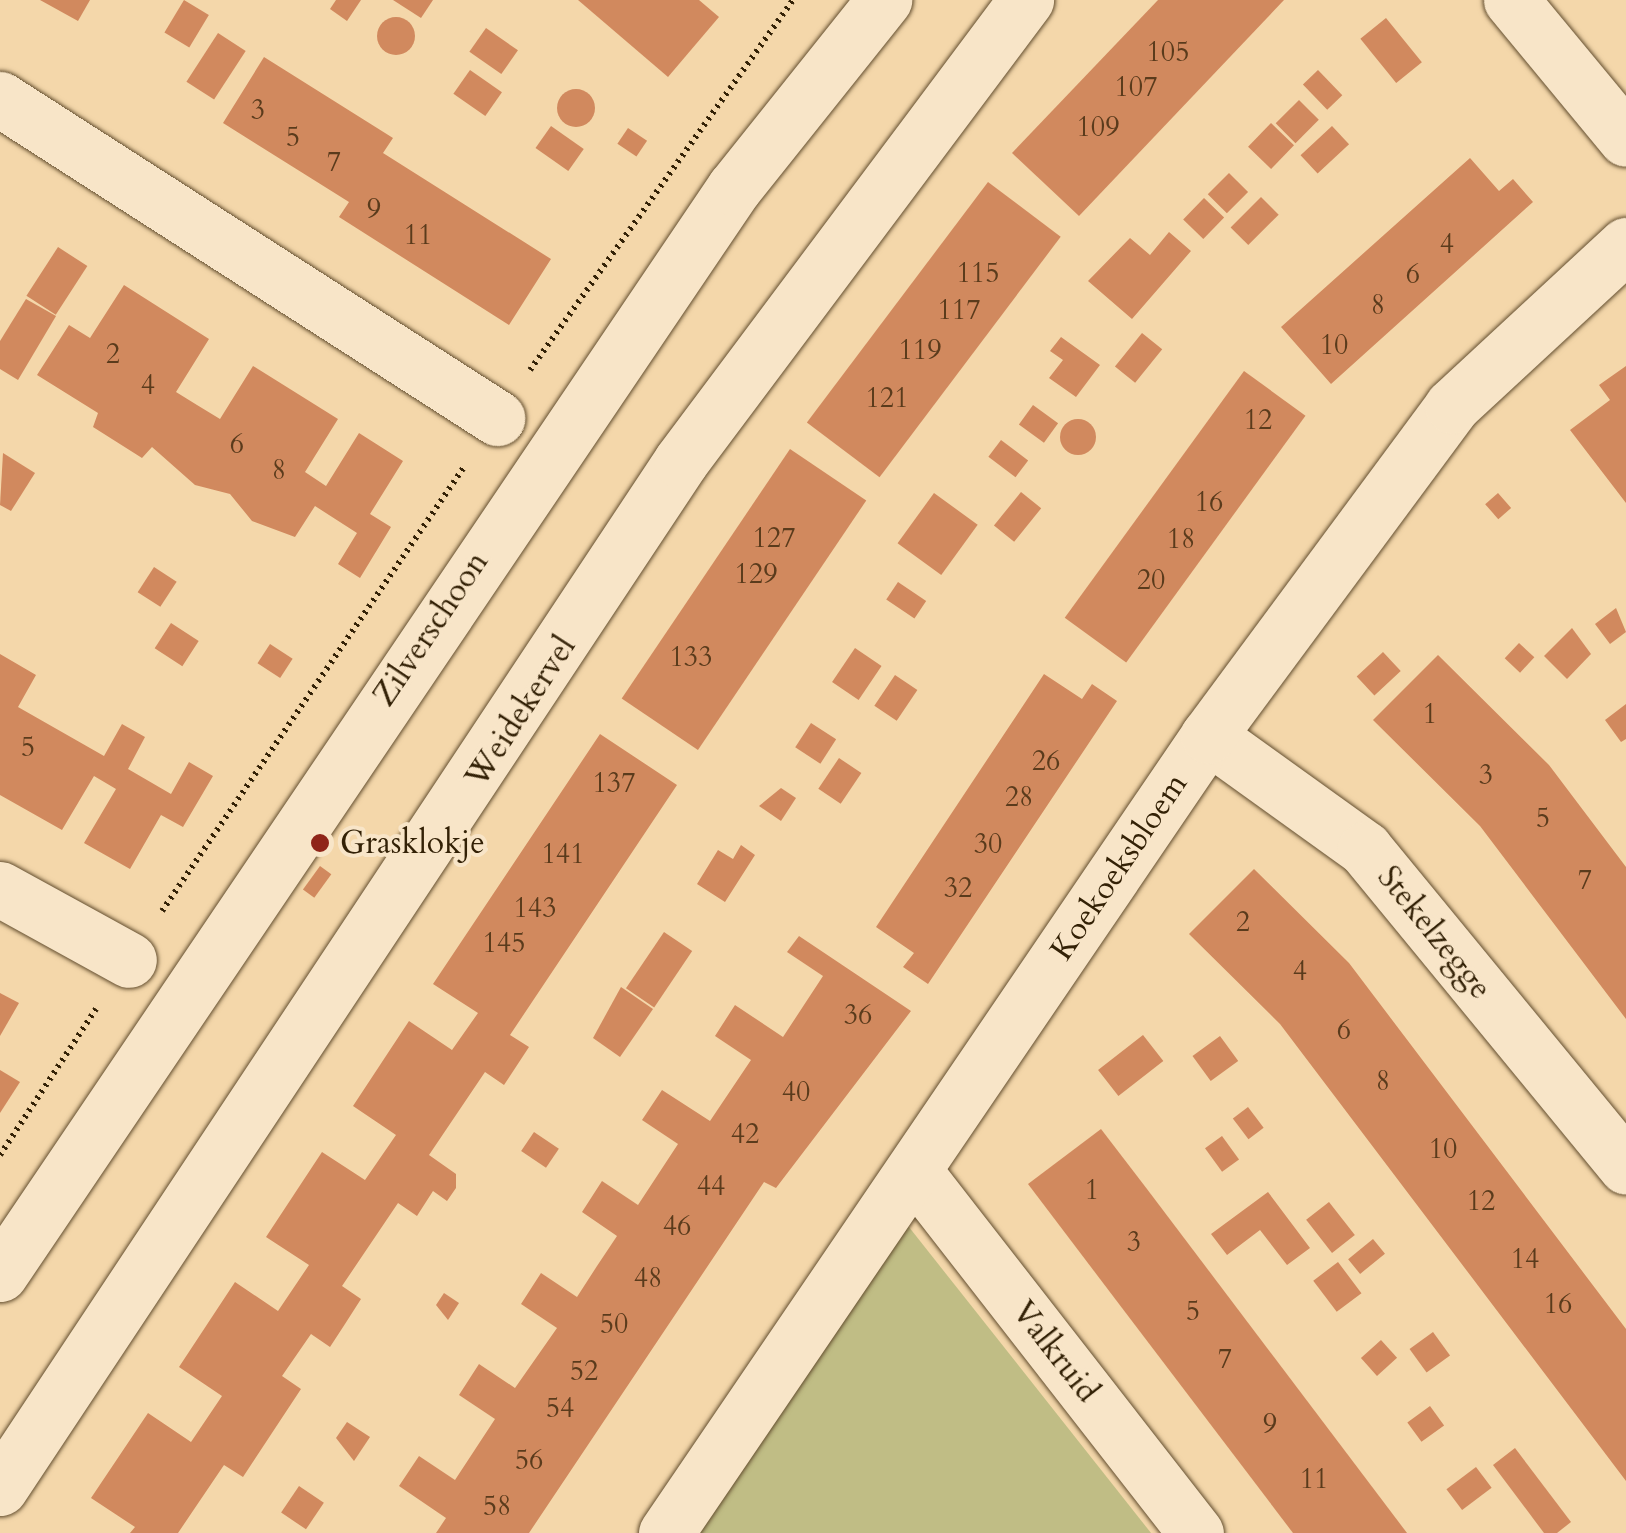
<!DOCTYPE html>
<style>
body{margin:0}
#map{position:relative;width:1626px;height:1533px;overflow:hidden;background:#f4d7aa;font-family:Cardo,serif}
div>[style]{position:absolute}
.green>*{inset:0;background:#c0bd85}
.building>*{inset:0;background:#d1895e;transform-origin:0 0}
.round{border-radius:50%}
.path>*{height:6px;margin-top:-3px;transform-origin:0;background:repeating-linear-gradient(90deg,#332106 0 2.5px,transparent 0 7.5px)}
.roads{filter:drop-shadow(0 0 2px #634e2f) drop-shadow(0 0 2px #634e2f)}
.minor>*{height:55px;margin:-27.5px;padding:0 27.5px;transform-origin:27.5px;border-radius:27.5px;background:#f8e5c8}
.dots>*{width:28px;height:28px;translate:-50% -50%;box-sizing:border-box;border:5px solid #f8e5c8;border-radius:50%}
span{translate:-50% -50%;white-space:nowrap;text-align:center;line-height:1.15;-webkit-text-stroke:8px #f8e5c8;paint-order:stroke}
.number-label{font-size:28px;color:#5a3b1c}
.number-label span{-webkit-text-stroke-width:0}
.street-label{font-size:32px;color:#332106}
.poi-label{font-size:32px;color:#332106}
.left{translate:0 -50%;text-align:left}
</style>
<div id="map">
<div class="green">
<div style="clip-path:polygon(905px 1222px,1151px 1533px,696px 1533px)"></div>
</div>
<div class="building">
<div style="clip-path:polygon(40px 0,90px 0,78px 21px)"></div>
<div style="left:184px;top:0;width:29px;height:38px;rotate:31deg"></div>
<div style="clip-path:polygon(336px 0,361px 0,347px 21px,330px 9px)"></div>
<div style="clip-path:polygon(393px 0,433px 0,421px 18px)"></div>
<div style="clip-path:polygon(578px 0,699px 0,719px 17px,668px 77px)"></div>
<div style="clip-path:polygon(1158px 0,1284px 0,1079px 216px,1012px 153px)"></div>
<div class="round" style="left:377px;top:17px;width:38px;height:38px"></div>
<div style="left:1386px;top:18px;width:57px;height:33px;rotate:51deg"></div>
<div style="left:486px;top:28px;width:39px;height:29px;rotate:35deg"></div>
<div style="left:218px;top:33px;width:33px;height:58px;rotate:33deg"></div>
<div style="clip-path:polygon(264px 57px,393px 138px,383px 153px,551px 259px,509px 325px,339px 217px,349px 202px,223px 123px)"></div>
<div style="left:470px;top:70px;width:39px;height:29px;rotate:35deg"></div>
<div style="left:1318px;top:70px;width:35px;height:21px;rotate:46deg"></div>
<div class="round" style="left:557px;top:89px;width:38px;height:38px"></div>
<div style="left:1299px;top:100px;width:28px;height:33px;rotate:45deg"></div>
<div style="left:1271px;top:123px;width:32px;height:33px;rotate:44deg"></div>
<div style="left:551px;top:126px;width:40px;height:27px;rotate:35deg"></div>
<div style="left:1332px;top:126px;width:25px;height:43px;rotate:47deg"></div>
<div style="left:628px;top:128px;width:23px;height:19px;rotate:34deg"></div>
<div style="clip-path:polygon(1470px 158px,1499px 191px,1513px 179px,1533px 202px,1331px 384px,1281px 327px)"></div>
<div style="left:1229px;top:173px;width:27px;height:30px;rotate:45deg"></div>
<div style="left:988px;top:182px;width:91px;height:301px;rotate:37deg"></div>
<div style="left:1261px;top:197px;width:25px;height:43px;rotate:45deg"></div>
<div style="left:1204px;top:198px;width:28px;height:30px;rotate:44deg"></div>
<div style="clip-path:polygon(1169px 232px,1191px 251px,1132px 319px,1088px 281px,1130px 238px,1150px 255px)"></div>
<div style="left:58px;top:247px;width:35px;height:58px;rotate:33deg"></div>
<div style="clip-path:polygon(124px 285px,209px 339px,176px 392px,197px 405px,220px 419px,253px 366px,338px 419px,305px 472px,326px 486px,359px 433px,403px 461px,370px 514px,391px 527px,360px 578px,338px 564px,357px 533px,315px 506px,295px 537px,252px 521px,230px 494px,195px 485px,152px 447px,142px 458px,93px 427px,98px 413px,37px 375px,69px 325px,90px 338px)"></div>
<div style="clip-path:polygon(26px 299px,56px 316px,18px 380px,0 369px,0 341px)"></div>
<div style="left:1142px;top:333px;width:26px;height:43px;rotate:39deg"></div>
<div style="clip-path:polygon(1061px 337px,1100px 365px,1076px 397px,1049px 378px,1063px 360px,1050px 351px)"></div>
<div style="clip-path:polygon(1626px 366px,1626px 503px,1570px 430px,1610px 400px,1599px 385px)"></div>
<div style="left:1244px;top:371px;width:76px;height:305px;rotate:36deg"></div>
<div style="left:1033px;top:405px;width:31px;height:24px;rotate:36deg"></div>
<div class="round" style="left:1060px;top:419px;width:36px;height:36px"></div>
<div style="left:1001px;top:440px;width:34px;height:21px;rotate:37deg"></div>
<div style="left:790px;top:449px;width:92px;height:301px;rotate:34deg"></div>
<div style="clip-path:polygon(3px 453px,35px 473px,11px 511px,0 505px)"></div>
<div style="left:1021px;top:492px;width:26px;height:43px;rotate:39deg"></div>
<div style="left:934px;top:493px;width:54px;height:62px;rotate:36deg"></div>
<div style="left:1498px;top:493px;width:20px;height:17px;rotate:49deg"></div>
<div style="left:154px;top:567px;width:27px;height:30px;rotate:33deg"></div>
<div style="left:898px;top:582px;width:34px;height:21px;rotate:34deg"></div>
<div style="clip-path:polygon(1616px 608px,1626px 632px,1610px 644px,1595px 624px)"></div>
<div style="left:171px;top:623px;width:33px;height:30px;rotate:33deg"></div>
<div style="clip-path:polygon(1572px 628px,1591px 654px,1567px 679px,1544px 656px)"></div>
<div style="left:1519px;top:643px;width:21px;height:21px;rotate:43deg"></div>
<div style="left:270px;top:644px;width:27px;height:23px;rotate:33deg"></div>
<div style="left:855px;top:648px;width:32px;height:41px;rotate:34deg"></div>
<div style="left:1383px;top:652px;width:26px;height:36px;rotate:47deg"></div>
<div style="clip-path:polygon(0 654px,36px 675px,18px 707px,104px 756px,122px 724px,145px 737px,128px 769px,171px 794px,189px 762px,213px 776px,183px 827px,161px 815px,130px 869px,84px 843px,116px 789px,94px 776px,62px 830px,0 795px)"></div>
<div style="clip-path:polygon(1438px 655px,1549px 765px,1626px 867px,1626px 1019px,1480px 826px,1373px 720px)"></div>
<div style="clip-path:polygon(1044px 674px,1082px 699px,1092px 684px,1117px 701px,928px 984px,903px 967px,914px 953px,876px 927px)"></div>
<div style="left:895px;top:675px;width:27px;height:37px;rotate:34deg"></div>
<div style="clip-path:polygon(1626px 704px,1626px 739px,1621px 742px,1605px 720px)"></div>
<div style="left:811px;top:723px;width:30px;height:29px;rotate:33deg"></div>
<div style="clip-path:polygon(600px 734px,677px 785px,510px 1035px,529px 1047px,504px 1085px,485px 1072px,429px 1155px,456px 1174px,456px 1188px,447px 1201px,433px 1191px,417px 1216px,398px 1203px,342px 1286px,361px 1299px,345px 1324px,330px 1347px,311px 1334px,282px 1376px,301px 1389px,243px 1477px,224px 1465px,178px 1533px,130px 1533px,135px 1527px,91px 1498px,148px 1413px,191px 1442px,222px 1396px,179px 1367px,235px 1282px,278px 1311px,309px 1265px,266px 1237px,322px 1152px,365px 1180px,396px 1135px,353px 1106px,409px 1021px,452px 1050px,478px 1013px,433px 984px)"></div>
<div style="left:839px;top:758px;width:27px;height:37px;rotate:34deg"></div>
<div style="clip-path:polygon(781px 788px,796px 798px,781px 821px,759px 806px)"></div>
<div style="clip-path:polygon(741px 845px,755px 855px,725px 902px,697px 884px,718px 850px,733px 859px)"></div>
<div style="left:320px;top:866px;width:14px;height:29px;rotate:36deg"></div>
<div style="clip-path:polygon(1254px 869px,1349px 963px,1626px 1329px,1626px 1481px,1280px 1024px,1189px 934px)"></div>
<div style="left:664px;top:932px;width:34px;height:68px;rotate:34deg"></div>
<div style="clip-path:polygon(799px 936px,911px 1011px,776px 1188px,764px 1182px,529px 1533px,436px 1533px,446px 1518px,399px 1486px,419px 1456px,455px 1480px,495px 1419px,459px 1395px,479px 1364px,515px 1388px,557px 1328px,521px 1304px,541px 1273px,577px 1297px,597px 1266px,617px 1236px,582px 1212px,602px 1181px,638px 1205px,678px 1144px,642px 1120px,662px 1090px,710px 1121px,751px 1060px,715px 1036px,735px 1005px,783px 1037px,823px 976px,787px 952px)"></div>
<div style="clip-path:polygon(621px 987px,653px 1009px,620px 1057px,593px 1038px)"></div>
<div style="clip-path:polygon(0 993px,19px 1003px,0 1036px)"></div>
<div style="left:1143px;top:1035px;width:33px;height:57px;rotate:52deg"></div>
<div style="left:1220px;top:1036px;width:31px;height:34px;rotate:54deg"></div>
<div style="clip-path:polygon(0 1070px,20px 1082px,0 1113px)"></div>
<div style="left:1248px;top:1107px;width:26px;height:19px;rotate:53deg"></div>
<div style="clip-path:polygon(1101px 1129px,1147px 1189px,1407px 1533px,1293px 1533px,1119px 1304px,1028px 1184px)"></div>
<div style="left:534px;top:1132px;width:30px;height:23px;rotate:34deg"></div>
<div style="left:1222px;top:1136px;width:29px;height:21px;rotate:54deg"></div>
<div style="clip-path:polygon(1268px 1192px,1310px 1248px,1287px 1265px,1260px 1230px,1227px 1255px,1211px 1234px)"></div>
<div style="left:1329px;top:1202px;width:42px;height:29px;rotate:52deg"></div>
<div style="left:1373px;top:1239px;width:19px;height:32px;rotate:51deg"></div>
<div style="left:1338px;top:1262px;width:39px;height:31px;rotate:53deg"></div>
<div style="clip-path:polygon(444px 1293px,459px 1303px,448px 1320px,436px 1305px)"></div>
<div style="left:1433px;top:1332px;width:29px;height:29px;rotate:54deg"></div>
<div style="left:1381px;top:1340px;width:24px;height:27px;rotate:48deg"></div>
<div style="left:1430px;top:1406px;width:24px;height:28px;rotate:54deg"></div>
<div style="clip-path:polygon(347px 1422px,370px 1437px,354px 1461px,336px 1438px)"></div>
<div style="clip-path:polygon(1515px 1448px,1571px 1522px,1557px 1533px,1544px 1533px,1493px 1465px)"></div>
<div style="left:1476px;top:1467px;width:26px;height:37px;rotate:53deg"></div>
<div style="left:299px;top:1486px;width:30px;height:32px;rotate:34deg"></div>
</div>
<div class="path">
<div style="left:530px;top:370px;width:454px;rotate:-54.6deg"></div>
<div style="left:162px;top:911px;width:537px;rotate:-55.78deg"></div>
<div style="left:0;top:1155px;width:175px;rotate:-56.7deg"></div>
</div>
<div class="roads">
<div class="minor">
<div style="left:1511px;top:0;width:180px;rotate:50.4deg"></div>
<div style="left:0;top:99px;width:591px;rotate:32.69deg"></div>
<div style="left:1208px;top:736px;width:193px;rotate:35.7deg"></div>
<div style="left:1365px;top:849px;width:411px;rotate:50.6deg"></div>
<div style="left:0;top:889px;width:147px;rotate:28.8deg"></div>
<div style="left:914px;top:1171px;width:459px;rotate:52.1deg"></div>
<div style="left:0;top:1274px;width:1311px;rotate:-55.95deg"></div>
<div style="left:734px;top:188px;width:241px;rotate:-51.4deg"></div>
<div style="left:0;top:1488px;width:1232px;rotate:-56.45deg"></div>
<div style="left:681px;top:461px;width:576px;rotate:-53.19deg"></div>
<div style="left:666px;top:1533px;width:964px;rotate:-55.78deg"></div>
<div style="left:1208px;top:736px;width:410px;rotate:-53.5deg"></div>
<div style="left:1452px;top:406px;width:237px;rotate:-42.8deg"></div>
</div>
</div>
<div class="dots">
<div style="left:320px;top:843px;background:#8f2418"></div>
</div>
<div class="number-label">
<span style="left:1168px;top:52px">105</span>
<span style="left:1136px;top:87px">107</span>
<span style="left:258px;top:110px">3</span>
<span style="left:1098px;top:127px">109</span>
<span style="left:293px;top:137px">5</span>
<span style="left:334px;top:162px">7</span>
<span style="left:374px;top:209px">9</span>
<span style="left:418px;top:235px">11</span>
<span style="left:1447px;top:244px">4</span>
<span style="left:978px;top:273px">115</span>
<span style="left:1413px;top:274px">6</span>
<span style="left:1378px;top:305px">8</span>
<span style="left:959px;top:310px">117</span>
<span style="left:1334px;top:345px">10</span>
<span style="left:920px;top:350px">119</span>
<span style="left:113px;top:354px">2</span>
<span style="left:148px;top:385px">4</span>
<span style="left:887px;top:398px">121</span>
<span style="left:1258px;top:420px">12</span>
<span style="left:237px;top:444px">6</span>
<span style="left:279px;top:470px">8</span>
<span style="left:1209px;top:502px">16</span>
<span style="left:774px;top:538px">127</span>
<span style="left:1181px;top:539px">18</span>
<span style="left:756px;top:574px">129</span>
<span style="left:1151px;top:580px">20</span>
<span style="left:691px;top:657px">133</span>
<span style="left:1430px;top:714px">1</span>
<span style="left:28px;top:747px">5</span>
<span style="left:1046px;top:761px">26</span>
<span style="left:1486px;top:775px">3</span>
<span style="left:614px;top:783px">137</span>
<span style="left:1019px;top:797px">28</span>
<span style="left:1543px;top:818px">5</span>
<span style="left:988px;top:844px">30</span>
<span style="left:563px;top:854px">141</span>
<span style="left:1585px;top:880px">7</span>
<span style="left:958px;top:888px">32</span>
<span style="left:535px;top:908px">143</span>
<span style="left:1243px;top:922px">2</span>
<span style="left:504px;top:943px">145</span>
<span style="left:1300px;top:971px">4</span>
<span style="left:858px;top:1015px">36</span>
<span style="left:1344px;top:1030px">6</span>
<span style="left:1383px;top:1081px">8</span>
<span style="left:796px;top:1092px">40</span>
<span style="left:745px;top:1134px">42</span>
<span style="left:1443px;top:1149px">10</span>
<span style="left:711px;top:1186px">44</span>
<span style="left:1092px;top:1190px">1</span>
<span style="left:1481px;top:1201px">12</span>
<span style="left:677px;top:1226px">46</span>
<span style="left:1134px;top:1242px">3</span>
<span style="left:1525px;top:1259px">14</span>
<span style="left:648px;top:1278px">48</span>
<span style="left:1558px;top:1304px">16</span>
<span style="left:1193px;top:1311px">5</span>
<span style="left:614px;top:1324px">50</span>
<span style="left:1225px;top:1359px">7</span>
<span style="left:584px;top:1371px">52</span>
<span style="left:560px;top:1408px">54</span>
<span style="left:1270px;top:1424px">9</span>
<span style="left:529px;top:1460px">56</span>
<span style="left:1314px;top:1479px">11</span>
<span style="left:497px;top:1506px">58</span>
</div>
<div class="street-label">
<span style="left:431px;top:629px;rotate:-56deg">Zilverschoon</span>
<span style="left:521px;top:712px;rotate:-57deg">Weidekervel</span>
<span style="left:1119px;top:867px;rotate:-56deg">Koekoeksbloem</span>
<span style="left:1434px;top:933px;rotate:51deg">Stekelzegge</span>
<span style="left:1055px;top:1352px;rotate:52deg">Valkruid</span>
</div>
<div class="poi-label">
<span class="left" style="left:340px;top:843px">Grasklokje</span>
</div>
</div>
